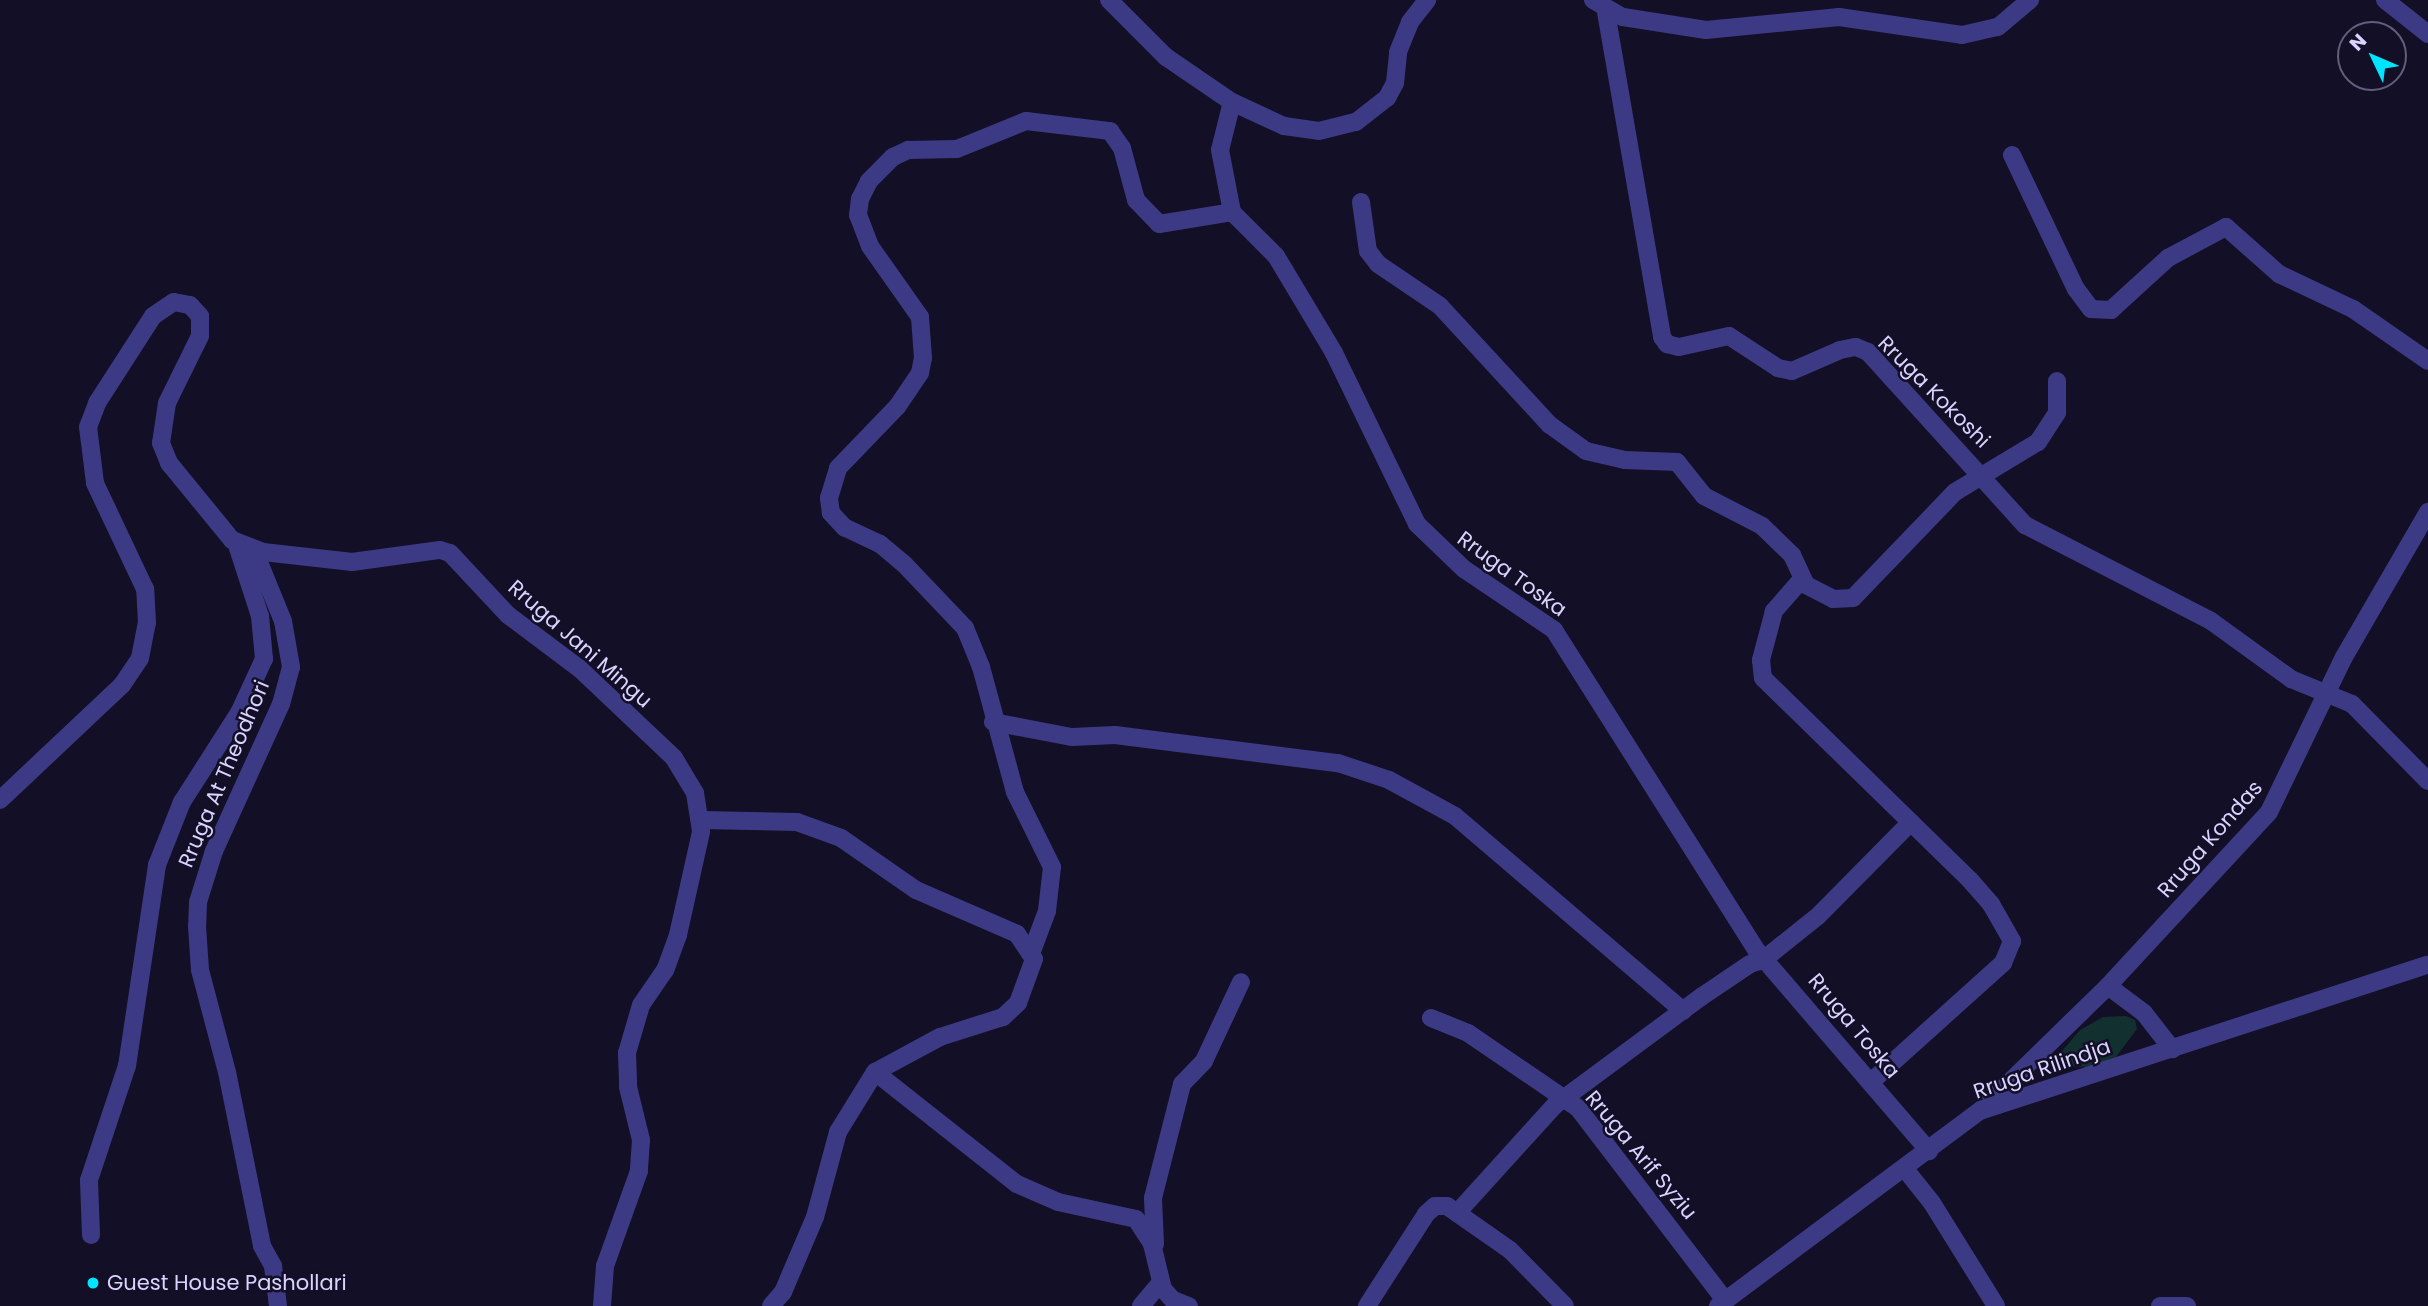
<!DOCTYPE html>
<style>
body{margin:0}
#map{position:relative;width:2428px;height:1306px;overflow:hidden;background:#130f26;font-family:Poppins,sans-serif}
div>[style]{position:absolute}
.green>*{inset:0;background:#12302f}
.minor>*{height:18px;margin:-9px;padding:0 9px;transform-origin:9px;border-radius:9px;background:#3d3a85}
.dots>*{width:19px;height:19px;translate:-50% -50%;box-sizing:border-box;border:4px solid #130f26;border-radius:50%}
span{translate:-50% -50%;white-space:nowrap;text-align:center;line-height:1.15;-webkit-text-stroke:5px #130f26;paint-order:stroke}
.street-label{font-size:21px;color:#d9d4ff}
.poi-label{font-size:21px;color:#d9d4ff}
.left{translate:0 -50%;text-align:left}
.north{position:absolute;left:2337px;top:21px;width:70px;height:70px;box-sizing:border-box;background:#130f26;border:2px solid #625e7d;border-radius:50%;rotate:314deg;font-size:19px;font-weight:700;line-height:28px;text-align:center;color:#d9d4ff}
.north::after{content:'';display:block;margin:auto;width:24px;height:32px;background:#00e5ff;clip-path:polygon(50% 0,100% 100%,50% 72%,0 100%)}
</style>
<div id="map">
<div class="green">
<div style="clip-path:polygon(2126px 1016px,2135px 1020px,2137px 1029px,2116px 1057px,2092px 1067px,2059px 1066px,2062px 1051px,2080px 1030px,2103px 1017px)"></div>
</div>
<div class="minor">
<div style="left:1109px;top:0;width:81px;rotate:45deg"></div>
<div style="left:1166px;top:57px;width:80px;rotate:34.3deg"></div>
<div style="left:1232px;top:102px;width:57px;rotate:24.8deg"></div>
<div style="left:1284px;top:126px;width:35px;rotate:8deg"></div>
<div style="left:1319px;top:131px;width:38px;rotate:-14deg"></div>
<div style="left:1356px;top:122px;width:39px;rotate:-38deg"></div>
<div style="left:1387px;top:98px;width:17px;rotate:-62deg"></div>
<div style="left:1395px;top:83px;width:31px;rotate:-84deg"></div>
<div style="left:1398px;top:52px;width:32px;rotate:-68deg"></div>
<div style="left:1410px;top:22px;width:28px;rotate:-52deg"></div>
<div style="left:1593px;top:0;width:34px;rotate:30deg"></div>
<div style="left:1623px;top:17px;width:84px;rotate:8.9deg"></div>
<div style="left:1706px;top:30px;width:134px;rotate:-5.6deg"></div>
<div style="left:1839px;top:17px;width:124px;rotate:8.3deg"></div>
<div style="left:1962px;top:35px;width:37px;rotate:-13deg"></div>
<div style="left:1998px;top:27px;width:42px;rotate:-40.2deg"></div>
<div style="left:2385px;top:0;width:55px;rotate:38.3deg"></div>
<div style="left:1606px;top:12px;width:330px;rotate:80.2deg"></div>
<div style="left:1662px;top:337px;width:9px;rotate:54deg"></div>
<div style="left:1667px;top:344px;width:12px;rotate:14deg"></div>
<div style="left:1679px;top:347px;width:51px;rotate:-12.4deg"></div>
<div style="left:1729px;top:336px;width:59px;rotate:33.1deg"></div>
<div style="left:1778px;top:368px;width:14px;rotate:12deg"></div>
<div style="left:1792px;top:371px;width:52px;rotate:-23.6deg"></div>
<div style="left:1840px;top:350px;width:16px;rotate:-11deg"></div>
<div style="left:1856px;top:347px;width:13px;rotate:23deg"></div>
<div style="left:1868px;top:352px;width:234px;rotate:47.8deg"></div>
<div style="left:2025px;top:525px;width:209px;rotate:27.3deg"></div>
<div style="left:2211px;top:621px;width:99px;rotate:35.9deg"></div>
<div style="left:2291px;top:679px;width:66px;rotate:22.3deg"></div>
<div style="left:2352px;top:704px;width:108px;rotate:45.4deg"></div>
<div style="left:1232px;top:102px;width:49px;rotate:104deg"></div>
<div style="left:1220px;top:150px;width:63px;rotate:79deg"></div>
<div style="left:1232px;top:212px;width:62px;rotate:45deg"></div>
<div style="left:1276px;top:256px;width:113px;rotate:59.1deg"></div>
<div style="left:1334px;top:353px;width:190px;rotate:64.1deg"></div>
<div style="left:1417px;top:524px;width:65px;rotate:43.8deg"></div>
<div style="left:1464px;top:569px;width:109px;rotate:34.1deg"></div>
<div style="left:1554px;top:630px;width:380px;rotate:57.7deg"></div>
<div style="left:1757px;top:951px;width:264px;rotate:49.3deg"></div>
<div style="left:2012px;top:155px;width:148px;rotate:64.5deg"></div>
<div style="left:2076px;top:289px;width:25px;rotate:53deg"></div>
<div style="left:2091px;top:309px;width:20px;rotate:3deg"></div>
<div style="left:2111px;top:310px;width:77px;rotate:-42.4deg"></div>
<div style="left:2168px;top:258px;width:66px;rotate:-28.1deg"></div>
<div style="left:2226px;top:227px;width:71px;rotate:41.6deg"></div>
<div style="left:2279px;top:274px;width:82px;rotate:25.3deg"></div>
<div style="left:2353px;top:309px;width:91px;rotate:34.7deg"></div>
<div style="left:1361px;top:202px;width:49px;rotate:81.9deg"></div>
<div style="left:1368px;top:251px;width:16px;rotate:52deg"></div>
<div style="left:1378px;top:264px;width:75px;rotate:34.1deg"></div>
<div style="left:1440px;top:306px;width:162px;rotate:47.3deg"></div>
<div style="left:1550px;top:425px;width:44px;rotate:35.8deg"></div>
<div style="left:1586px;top:451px;width:40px;rotate:13deg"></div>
<div style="left:1625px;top:460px;width:52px;rotate:2.2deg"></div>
<div style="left:1677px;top:462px;width:43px;rotate:51.5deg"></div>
<div style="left:1704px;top:496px;width:65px;rotate:27.3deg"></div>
<div style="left:1762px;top:526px;width:42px;rotate:44deg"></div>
<div style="left:1792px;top:555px;width:33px;rotate:65deg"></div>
<div style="left:1806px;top:585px;width:30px;rotate:27deg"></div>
<div style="left:1833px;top:599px;width:20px;rotate:-3deg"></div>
<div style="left:1853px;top:598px;width:147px;rotate:-46.1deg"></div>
<div style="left:1955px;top:492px;width:97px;rotate:-31.1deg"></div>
<div style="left:2038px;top:442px;width:35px;rotate:-57deg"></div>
<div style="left:2057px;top:413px;width:32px;rotate:-90deg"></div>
<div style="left:254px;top:550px;width:77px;rotate:67.8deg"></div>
<div style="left:283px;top:621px;width:47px;rotate:80.1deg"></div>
<div style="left:291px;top:667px;width:38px;rotate:105deg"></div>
<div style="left:281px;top:704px;width:162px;rotate:114.5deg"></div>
<div style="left:214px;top:851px;width:53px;rotate:107.4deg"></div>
<div style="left:198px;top:902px;width:24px;rotate:92deg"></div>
<div style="left:197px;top:926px;width:44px;rotate:86.1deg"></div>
<div style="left:200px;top:970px;width:106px;rotate:75.2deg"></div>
<div style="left:227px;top:1072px;width:177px;rotate:78.6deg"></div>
<div style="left:262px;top:1246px;width:23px;rotate:61deg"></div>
<div style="left:273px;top:1266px;width:40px;rotate:82.9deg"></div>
<div style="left:1802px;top:579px;width:43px;rotate:131.2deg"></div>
<div style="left:1774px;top:611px;width:51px;rotate:104.9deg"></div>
<div style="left:1761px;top:660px;width:18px;rotate:84deg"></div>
<div style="left:1763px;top:678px;width:289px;rotate:44.3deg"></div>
<div style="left:1970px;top:880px;width:32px;rotate:49deg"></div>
<div style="left:1991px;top:904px;width:43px;rotate:60.4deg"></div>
<div style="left:2012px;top:941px;width:24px;rotate:112deg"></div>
<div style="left:2003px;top:963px;width:178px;rotate:138deg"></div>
<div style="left:993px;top:722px;width:80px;rotate:10.8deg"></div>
<div style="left:1072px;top:737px;width:43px;rotate:-2.7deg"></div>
<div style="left:1115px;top:735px;width:225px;rotate:7.2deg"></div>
<div style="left:1338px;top:763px;width:54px;rotate:18.4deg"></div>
<div style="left:1389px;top:780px;width:75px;rotate:28.6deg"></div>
<div style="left:1455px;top:816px;width:300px;rotate:40.5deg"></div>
<div style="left:0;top:800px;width:168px;rotate:-43.3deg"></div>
<div style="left:122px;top:685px;width:32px;rotate:-56deg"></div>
<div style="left:140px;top:658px;width:36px;rotate:-79deg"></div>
<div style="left:147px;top:623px;width:34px;rotate:-93deg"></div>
<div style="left:145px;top:589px;width:117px;rotate:-115.3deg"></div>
<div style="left:95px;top:483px;width:56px;rotate:-97.1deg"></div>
<div style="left:88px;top:427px;width:26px;rotate:-69deg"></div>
<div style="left:97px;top:403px;width:103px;rotate:-57.2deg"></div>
<div style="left:153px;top:316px;width:25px;rotate:-34deg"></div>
<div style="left:174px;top:302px;width:16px;rotate:11deg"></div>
<div style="left:190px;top:305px;width:15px;rotate:48deg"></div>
<div style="left:200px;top:316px;width:20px;rotate:90deg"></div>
<div style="left:200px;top:336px;width:75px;rotate:116.2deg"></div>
<div style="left:167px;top:403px;width:40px;rotate:98.5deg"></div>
<div style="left:161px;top:443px;width:22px;rotate:68deg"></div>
<div style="left:169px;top:463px;width:99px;rotate:50.7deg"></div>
<div style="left:232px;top:540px;width:33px;rotate:21deg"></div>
<div style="left:263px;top:552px;width:90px;rotate:6.4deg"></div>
<div style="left:352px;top:562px;width:89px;rotate:-7.8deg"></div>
<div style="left:440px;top:550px;width:10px;rotate:17deg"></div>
<div style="left:450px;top:553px;width:85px;rotate:46.9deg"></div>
<div style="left:508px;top:615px;width:90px;rotate:36.9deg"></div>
<div style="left:580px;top:669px;width:129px;rotate:43.4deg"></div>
<div style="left:674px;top:758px;width:41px;rotate:59deg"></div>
<div style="left:695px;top:793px;width:39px;rotate:81deg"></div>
<div style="left:701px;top:832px;width:106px;rotate:102.6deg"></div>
<div style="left:678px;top:935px;width:37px;rotate:110deg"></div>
<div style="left:665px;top:970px;width:42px;rotate:124.4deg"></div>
<div style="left:641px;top:1005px;width:50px;rotate:106.3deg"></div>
<div style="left:627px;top:1053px;width:34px;rotate:88deg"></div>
<div style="left:628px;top:1087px;width:55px;rotate:76.2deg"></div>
<div style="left:641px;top:1140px;width:31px;rotate:94deg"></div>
<div style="left:639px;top:1171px;width:101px;rotate:109.7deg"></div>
<div style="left:605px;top:1266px;width:40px;rotate:94.3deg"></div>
<div style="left:700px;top:820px;width:97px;rotate:1.2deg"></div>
<div style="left:797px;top:822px;width:47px;rotate:20deg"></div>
<div style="left:841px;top:838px;width:91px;rotate:34.7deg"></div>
<div style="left:916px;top:890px;width:110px;rotate:23.5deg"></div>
<div style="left:1017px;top:934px;width:30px;rotate:56deg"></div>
<div style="left:1034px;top:959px;width:47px;rotate:110deg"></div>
<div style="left:1018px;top:1003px;width:21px;rotate:137deg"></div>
<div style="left:1003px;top:1017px;width:66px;rotate:162.4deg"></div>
<div style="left:940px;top:1037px;width:74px;rotate:151.7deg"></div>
<div style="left:875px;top:1072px;width:70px;rotate:121.7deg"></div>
<div style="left:838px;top:1132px;width:88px;rotate:105.1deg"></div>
<div style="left:815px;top:1217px;width:82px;rotate:113.1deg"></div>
<div style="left:783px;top:1292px;width:18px;rotate:131deg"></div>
<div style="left:1032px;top:951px;width:43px;rotate:-69.4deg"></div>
<div style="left:1047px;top:911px;width:44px;rotate:-83.5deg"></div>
<div style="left:1052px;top:867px;width:84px;rotate:-116.3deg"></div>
<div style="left:1015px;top:792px;width:130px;rotate:-105.2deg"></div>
<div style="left:981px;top:667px;width:42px;rotate:-112.3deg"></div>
<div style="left:965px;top:628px;width:88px;rotate:-133.6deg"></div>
<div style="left:904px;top:564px;width:31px;rotate:-140deg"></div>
<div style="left:880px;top:544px;width:38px;rotate:-155deg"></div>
<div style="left:845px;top:528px;width:21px;rotate:-133deg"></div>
<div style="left:831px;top:513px;width:15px;rotate:-98deg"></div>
<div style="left:829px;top:498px;width:31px;rotate:-73deg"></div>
<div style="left:838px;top:468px;width:85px;rotate:-46deg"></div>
<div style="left:897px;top:407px;width:41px;rotate:-55.9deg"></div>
<div style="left:920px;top:373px;width:15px;rotate:-79deg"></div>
<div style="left:923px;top:358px;width:41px;rotate:-94.2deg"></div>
<div style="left:920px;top:317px;width:87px;rotate:-125.2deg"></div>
<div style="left:870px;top:246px;width:33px;rotate:-111deg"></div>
<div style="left:858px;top:215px;width:16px;rotate:-83deg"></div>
<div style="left:860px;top:199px;width:20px;rotate:-63deg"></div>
<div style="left:869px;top:181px;width:34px;rotate:-45deg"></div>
<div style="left:893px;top:157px;width:17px;rotate:-25deg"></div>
<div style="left:908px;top:150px;width:49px;rotate:-1.2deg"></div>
<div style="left:957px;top:149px;width:74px;rotate:-22.1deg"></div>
<div style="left:1026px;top:121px;width:85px;rotate:6.8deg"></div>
<div style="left:1110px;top:131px;width:21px;rotate:55deg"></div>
<div style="left:1122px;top:148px;width:54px;rotate:74.9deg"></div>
<div style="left:1136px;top:200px;width:33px;rotate:46deg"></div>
<div style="left:1159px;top:224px;width:74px;rotate:-9.3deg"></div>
<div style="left:2108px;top:986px;width:45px;rotate:36.9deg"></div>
<div style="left:2144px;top:1013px;width:46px;rotate:52.1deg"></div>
<div style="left:1431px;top:1018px;width:40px;rotate:22deg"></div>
<div style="left:1468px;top:1033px;width:133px;rotate:34.3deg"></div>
<div style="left:1578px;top:1108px;width:242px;rotate:52.6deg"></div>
<div style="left:875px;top:1072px;width:181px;rotate:38.3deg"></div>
<div style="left:1017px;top:1184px;width:45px;rotate:23.7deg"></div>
<div style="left:1058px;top:1202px;width:80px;rotate:12.3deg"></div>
<div style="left:1136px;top:1219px;width:30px;rotate:57deg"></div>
<div style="left:1152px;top:1244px;width:46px;rotate:76.3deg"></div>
<div style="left:1163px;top:1289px;width:15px;rotate:48deg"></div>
<div style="left:1173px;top:1300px;width:17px;rotate:21deg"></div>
<div style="left:1982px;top:1109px;width:176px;rotate:-44.3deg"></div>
<div style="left:2108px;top:986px;width:237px;rotate:-47.2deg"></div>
<div style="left:2269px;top:812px;width:172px;rotate:-64.2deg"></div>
<div style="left:2344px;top:657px;width:168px;rotate:-59.9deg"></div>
<div style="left:1905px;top:1169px;width:43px;rotate:51.5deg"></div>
<div style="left:1932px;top:1203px;width:121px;rotate:58.1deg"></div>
<div style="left:1457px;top:1213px;width:146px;rotate:-47.8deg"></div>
<div style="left:1555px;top:1105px;width:182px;rotate:-36.5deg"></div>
<div style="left:1701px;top:997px;width:59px;rotate:-34deg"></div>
<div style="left:1750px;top:964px;width:14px;rotate:-17deg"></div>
<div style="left:1763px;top:960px;width:70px;rotate:-38.7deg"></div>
<div style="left:1818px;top:916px;width:132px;rotate:-45.3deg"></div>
<div style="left:91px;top:1235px;width:55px;rotate:-92.1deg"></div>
<div style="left:89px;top:1180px;width:120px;rotate:-71.6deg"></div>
<div style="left:127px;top:1066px;width:203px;rotate:-81.5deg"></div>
<div style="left:157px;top:865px;width:68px;rotate:-68.4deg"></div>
<div style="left:182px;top:802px;width:106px;rotate:-57.4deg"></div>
<div style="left:239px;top:713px;width:60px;rotate:-65.2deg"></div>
<div style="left:264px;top:659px;width:43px;rotate:-95.3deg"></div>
<div style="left:260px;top:616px;width:78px;rotate:-108deg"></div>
<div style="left:1155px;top:1244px;width:46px;rotate:-92.5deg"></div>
<div style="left:1153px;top:1198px;width:118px;rotate:-75.7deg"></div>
<div style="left:1182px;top:1084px;width:32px;rotate:-46deg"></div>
<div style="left:1204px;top:1061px;width:87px;rotate:-64.9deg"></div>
<div style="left:1141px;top:1306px;width:31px;rotate:-50deg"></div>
<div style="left:1367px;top:1306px;width:109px;rotate:-57.3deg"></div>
<div style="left:1426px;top:1214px;width:12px;rotate:-42deg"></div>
<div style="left:1435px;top:1206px;width:12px"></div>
<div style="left:1447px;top:1206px;width:77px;rotate:34.9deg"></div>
<div style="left:1510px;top:1250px;width:78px;rotate:45.5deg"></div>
<div style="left:1718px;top:1306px;width:327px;rotate:-36.7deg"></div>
<div style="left:1980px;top:1111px;width:471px;rotate:-18.1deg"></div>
<div style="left:2160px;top:1306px;width:27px"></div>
</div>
<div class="dots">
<div style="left:93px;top:1283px;background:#00e5ff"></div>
</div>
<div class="street-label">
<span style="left:1934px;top:392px;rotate:45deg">Rruga Kokoshi</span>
<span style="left:1512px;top:574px;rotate:36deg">Rruga Toska</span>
<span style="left:580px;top:644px;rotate:41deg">Rruga Jani Mingu</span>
<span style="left:224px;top:774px;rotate:-67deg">Rruga At Theodhori</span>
<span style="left:2210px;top:839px;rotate:-49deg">Rruga Kondas</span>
<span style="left:1854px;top:1026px;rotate:50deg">Rruga Toska</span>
<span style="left:2042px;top:1069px;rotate:-19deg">Rruga Rilindja</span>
<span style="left:1641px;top:1155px;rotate:50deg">Rruga Arif Syziu</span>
</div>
<div class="poi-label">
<span class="left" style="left:107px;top:1283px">Guest House Pashollari</span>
</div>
<div class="north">N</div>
</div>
